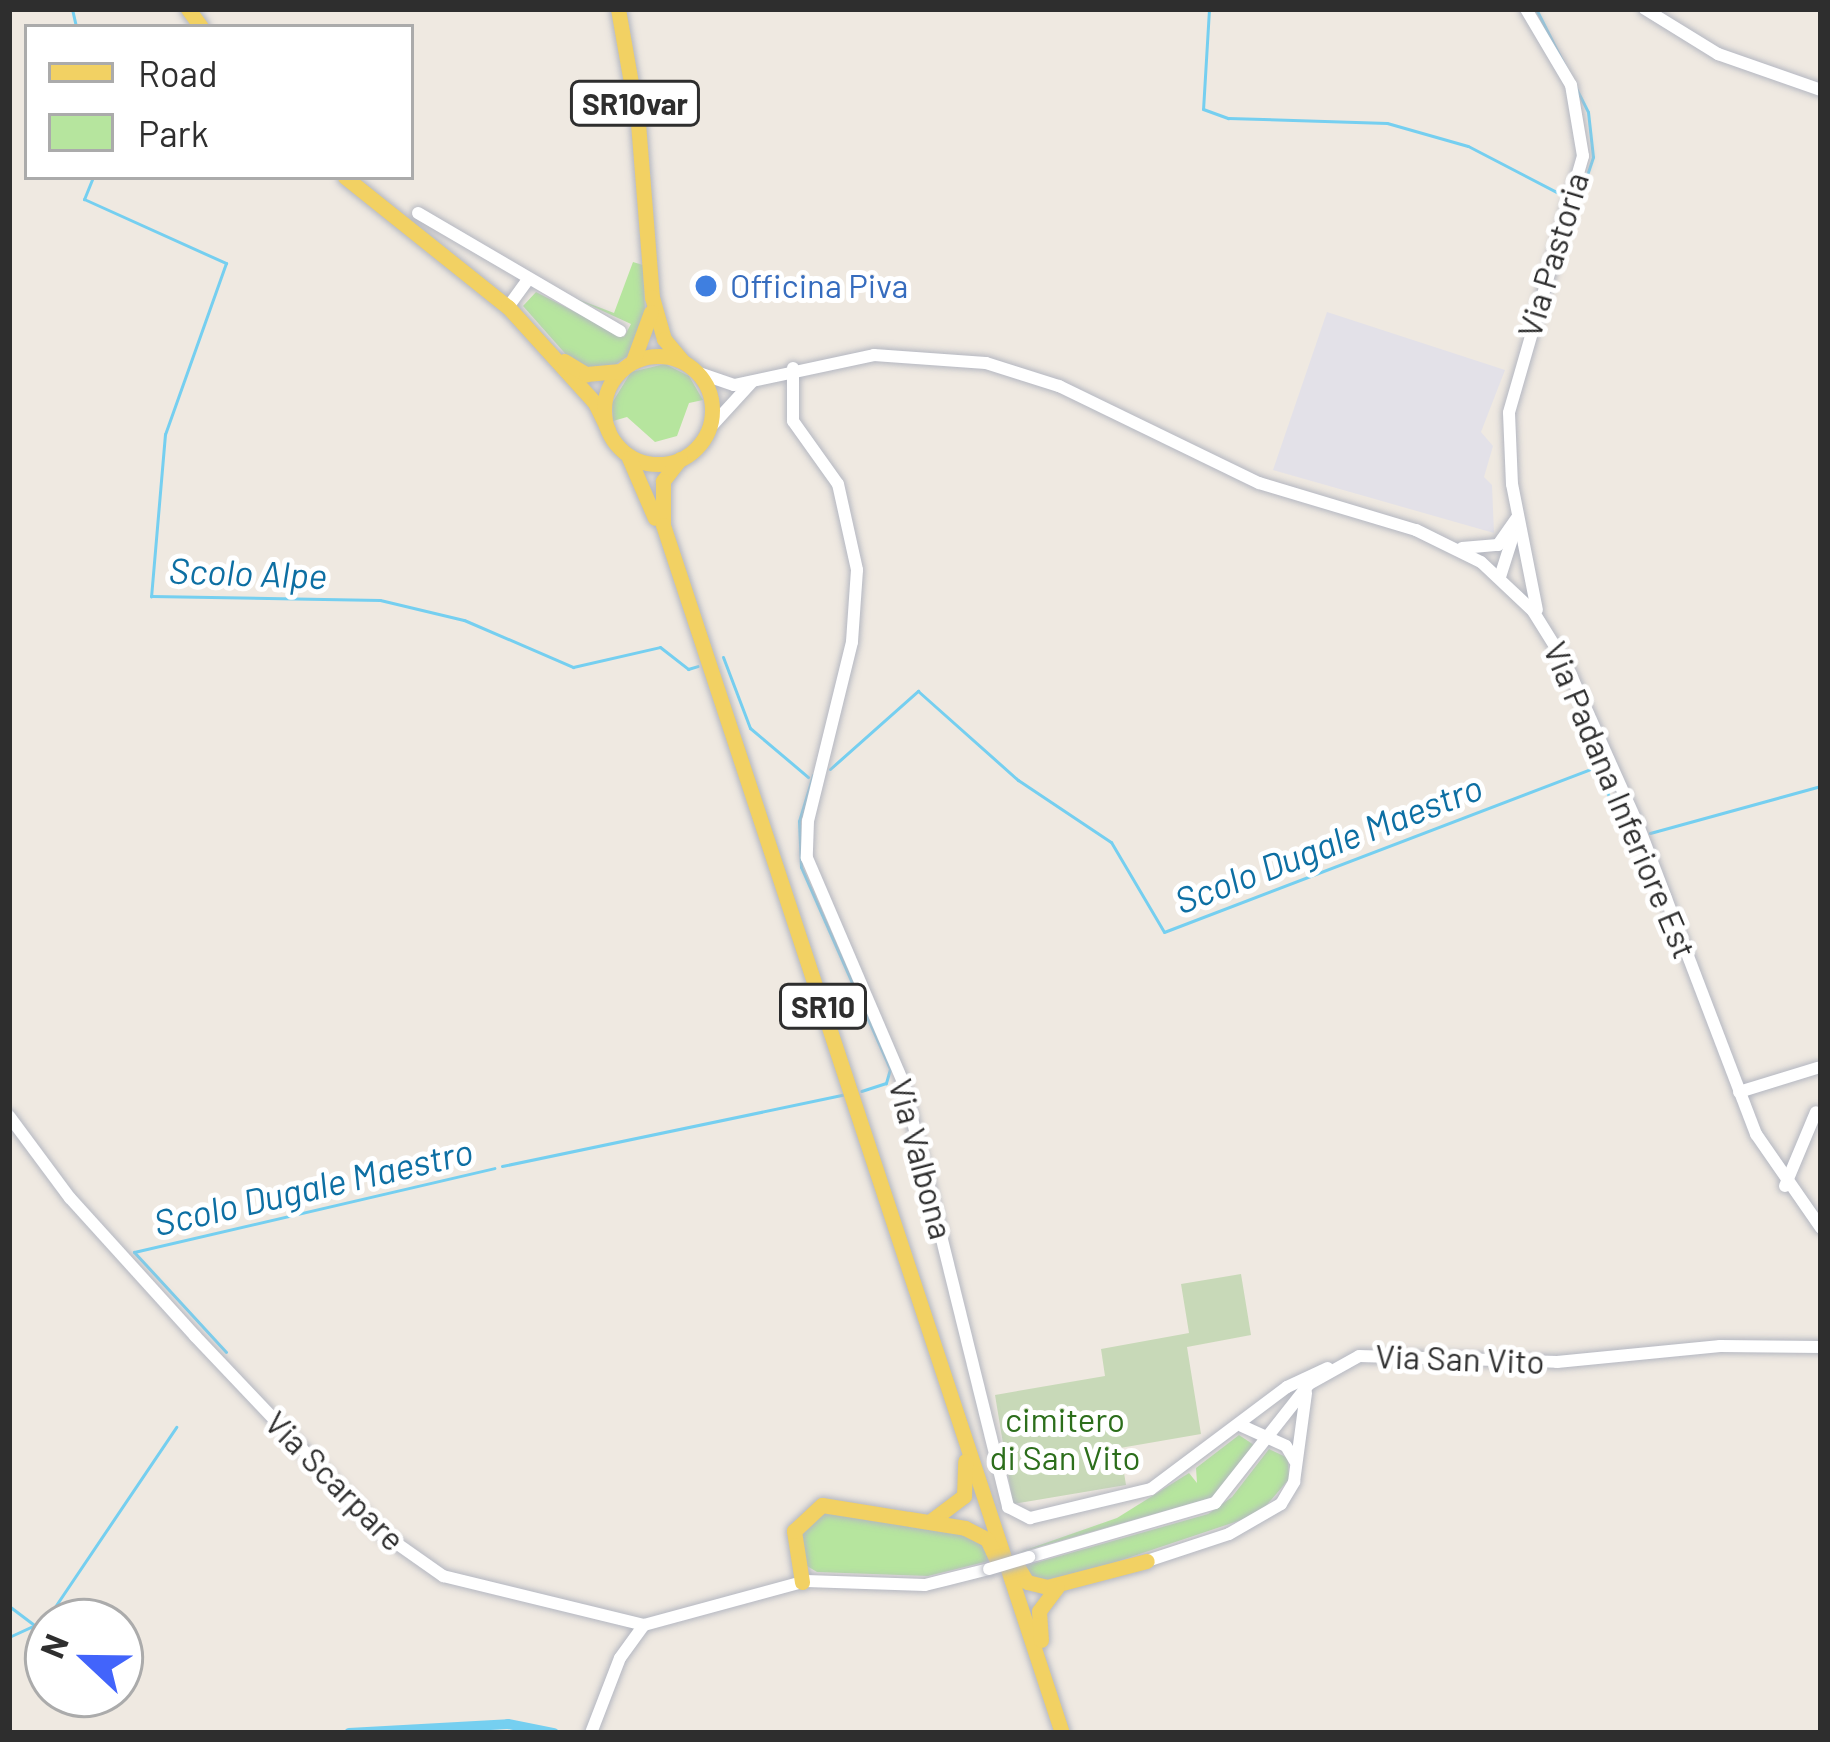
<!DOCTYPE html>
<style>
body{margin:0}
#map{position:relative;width:1830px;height:1742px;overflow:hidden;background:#efe9e1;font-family:Barlow,sans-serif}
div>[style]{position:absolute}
.industrial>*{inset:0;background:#e3e1e8}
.green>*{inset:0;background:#b6e59e}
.cemetery>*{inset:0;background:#c8d9b8}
.stream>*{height:3px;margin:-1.5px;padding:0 1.5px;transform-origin:1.5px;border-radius:1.5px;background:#75cff0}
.canal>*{height:10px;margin:-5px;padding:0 5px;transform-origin:5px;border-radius:5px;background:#75cff0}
.roads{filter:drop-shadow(0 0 3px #b4b7c1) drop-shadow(0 0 3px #b4b7c1)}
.minor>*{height:12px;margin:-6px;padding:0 6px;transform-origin:6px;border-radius:6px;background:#fff}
.major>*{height:15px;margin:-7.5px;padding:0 7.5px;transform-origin:7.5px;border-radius:7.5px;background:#f2d163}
.major>.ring{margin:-7.5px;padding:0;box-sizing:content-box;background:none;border:15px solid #f2d163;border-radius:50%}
.bridges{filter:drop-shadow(0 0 3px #b4b7c1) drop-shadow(0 0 3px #b4b7c1)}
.minor-bridge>*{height:12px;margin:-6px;padding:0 6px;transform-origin:6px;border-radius:6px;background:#fff}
.dots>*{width:33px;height:33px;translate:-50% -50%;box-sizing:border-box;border:6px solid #fff;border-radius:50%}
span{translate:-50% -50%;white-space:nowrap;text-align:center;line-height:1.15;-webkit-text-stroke:10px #fff;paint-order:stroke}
.shield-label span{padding:3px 9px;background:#fff;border:3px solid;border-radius:9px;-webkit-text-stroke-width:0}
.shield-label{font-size:30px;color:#2e2e2e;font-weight:700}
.street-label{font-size:33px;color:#2e2e2e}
.shop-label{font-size:33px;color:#366cbe}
.left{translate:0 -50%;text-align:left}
.park-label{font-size:33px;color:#2c6e1b}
.water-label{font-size:36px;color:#0d6fa3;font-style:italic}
.frame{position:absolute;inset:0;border:12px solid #2e2e2e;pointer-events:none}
.legend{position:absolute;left:24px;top:24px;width:390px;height:156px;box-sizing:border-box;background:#fff;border:3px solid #ababab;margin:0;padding:15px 21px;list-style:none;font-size:36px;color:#2e2e2e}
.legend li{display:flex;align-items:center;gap:24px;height:60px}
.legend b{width:60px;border:3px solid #ababab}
.north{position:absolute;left:24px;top:1598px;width:120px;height:120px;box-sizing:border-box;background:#fff;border:3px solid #ababab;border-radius:50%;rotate:292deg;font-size:33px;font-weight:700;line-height:48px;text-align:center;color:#2e2e2e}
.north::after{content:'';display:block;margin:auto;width:42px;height:54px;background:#4264fb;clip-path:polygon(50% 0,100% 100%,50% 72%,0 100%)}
</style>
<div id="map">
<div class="industrial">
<div style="clip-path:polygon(1327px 312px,1505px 370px,1481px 432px,1493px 446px,1484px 477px,1492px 485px,1494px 533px,1273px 470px)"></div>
</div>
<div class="green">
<div style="clip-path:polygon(633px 262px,643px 265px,645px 311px,633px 352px,615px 365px,590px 369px,570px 359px,523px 306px,536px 292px,624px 337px,631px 324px,572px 297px,614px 313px)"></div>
<div style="clip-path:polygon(665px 364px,689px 376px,703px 400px,689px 403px,677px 436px,655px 442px,627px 417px,613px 421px,612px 403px,631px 372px)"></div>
<div style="clip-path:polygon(1239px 1435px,1254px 1445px,1214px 1497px,1017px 1553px,1117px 1518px,1189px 1473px,1197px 1483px,1196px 1468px)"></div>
<div style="clip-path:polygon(1269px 1449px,1288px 1458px,1289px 1479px,1259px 1514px,1053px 1583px,1035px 1582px,1021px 1567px,1208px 1514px,1232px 1497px)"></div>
<div style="clip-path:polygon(829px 1511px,974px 1535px,993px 1560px,928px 1576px,817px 1572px,807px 1566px,798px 1537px,809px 1518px)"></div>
</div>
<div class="cemetery">
<div style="clip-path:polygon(1241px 1274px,1251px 1335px,1187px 1347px,1201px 1434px,1120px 1448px,1126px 1485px,1013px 1504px,995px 1395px,1105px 1376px,1101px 1349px,1189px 1333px,1181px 1284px)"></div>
</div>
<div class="stream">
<div style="left:72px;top:9px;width:18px;rotate:77deg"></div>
<div style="left:1209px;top:9px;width:100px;rotate:93.4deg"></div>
<div style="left:1203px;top:109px;width:27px;rotate:20deg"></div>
<div style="left:1228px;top:118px;width:159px;rotate:1.8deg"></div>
<div style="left:1387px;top:123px;width:84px;rotate:15.9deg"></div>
<div style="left:1468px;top:146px;width:113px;rotate:27.5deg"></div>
<div style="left:1536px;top:9px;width:115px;rotate:63.2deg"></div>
<div style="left:1588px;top:112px;width:45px;rotate:83.7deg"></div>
<div style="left:1593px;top:157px;width:47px;rotate:108.4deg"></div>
<div style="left:93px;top:177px;width:24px;rotate:112deg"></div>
<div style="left:84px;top:199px;width:156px;rotate:24.3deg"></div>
<div style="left:226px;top:263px;width:182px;rotate:109.6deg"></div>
<div style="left:165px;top:434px;width:163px;rotate:94.9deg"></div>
<div style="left:151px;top:596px;width:229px;rotate:1deg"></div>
<div style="left:380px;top:600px;width:86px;rotate:13.4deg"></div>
<div style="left:464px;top:620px;width:119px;rotate:23.3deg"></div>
<div style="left:573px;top:667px;width:89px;rotate:-12.9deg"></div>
<div style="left:660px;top:647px;width:36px;rotate:38deg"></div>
<div style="left:688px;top:669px;width:10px;rotate:-17deg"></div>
<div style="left:723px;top:657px;width:76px;rotate:69.2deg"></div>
<div style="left:750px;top:728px;width:76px;rotate:40.2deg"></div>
<div style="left:830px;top:769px;width:118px;rotate:-41.6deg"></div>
<div style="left:918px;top:691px;width:134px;rotate:41.7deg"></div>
<div style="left:1018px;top:780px;width:112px;rotate:33.7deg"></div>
<div style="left:1111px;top:842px;width:104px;rotate:59.5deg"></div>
<div style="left:1164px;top:932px;width:462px;rotate:-20.9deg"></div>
<div style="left:1595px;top:767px;width:74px;rotate:64.5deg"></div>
<div style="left:1627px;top:834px;width:12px;rotate:31deg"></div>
<div style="left:813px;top:775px;width:48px;rotate:106.9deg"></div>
<div style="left:799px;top:821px;width:46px;rotate:87.5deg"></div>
<div style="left:801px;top:867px;width:221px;rotate:66.2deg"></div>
<div style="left:890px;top:1069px;width:15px;rotate:106deg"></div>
<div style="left:886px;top:1083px;width:26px;rotate:162deg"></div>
<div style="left:1650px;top:833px;width:177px;rotate:-15.4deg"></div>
<div style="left:502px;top:1166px;width:348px;rotate:-11.8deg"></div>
<div style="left:226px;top:1352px;width:136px;rotate:-132.6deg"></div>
<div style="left:134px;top:1252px;width:370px;rotate:-13.1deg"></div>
<div style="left:9px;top:1606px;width:34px;rotate:37deg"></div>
<div style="left:9px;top:1637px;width:41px;rotate:-24.7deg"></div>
<div style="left:46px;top:1620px;width:233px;rotate:-56deg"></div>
</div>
<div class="canal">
<div style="left:349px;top:1733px;width:159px;rotate:-3.2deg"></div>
<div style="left:508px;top:1724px;width:47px;rotate:11.1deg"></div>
</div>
<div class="roads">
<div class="minor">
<div style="left:1526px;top:9px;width:88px;rotate:59.4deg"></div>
<div style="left:1571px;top:85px;width:72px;rotate:80.4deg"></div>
<div style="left:1583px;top:156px;width:267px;rotate:106.1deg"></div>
<div style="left:1509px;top:413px;width:71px;rotate:87.6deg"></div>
<div style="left:1512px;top:484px;width:128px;rotate:78.8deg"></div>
<div style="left:1645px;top:9px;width:86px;rotate:31.7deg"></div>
<div style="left:1718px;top:54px;width:109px;rotate:19.3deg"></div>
<div style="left:418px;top:213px;width:234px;rotate:30.3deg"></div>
<div style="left:508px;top:307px;width:32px;rotate:-54deg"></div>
<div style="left:793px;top:368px;width:53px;rotate:90deg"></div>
<div style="left:793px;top:421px;width:77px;rotate:54.5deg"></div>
<div style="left:838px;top:484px;width:88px;rotate:77.5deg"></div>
<div style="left:857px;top:570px;width:72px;rotate:94deg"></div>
<div style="left:852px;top:642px;width:184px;rotate:103.8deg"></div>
<div style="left:808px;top:821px;width:37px;rotate:92deg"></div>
<div style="left:807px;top:858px;width:244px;rotate:66.8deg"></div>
<div style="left:903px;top:1082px;width:438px;rotate:76.1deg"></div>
<div style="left:1008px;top:1507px;width:25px;rotate:27deg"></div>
<div style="left:1030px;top:1518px;width:124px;rotate:-13.5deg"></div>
<div style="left:1151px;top:1489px;width:170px;rotate:-36.9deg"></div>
<div style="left:1287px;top:1387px;width:45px;rotate:-24.9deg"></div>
<div style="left:696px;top:372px;width:40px;rotate:18.9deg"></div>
<div style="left:734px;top:385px;width:143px;rotate:-12.1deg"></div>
<div style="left:874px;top:355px;width:112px;rotate:4.1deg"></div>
<div style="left:986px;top:363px;width:77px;rotate:17.5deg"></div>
<div style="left:1059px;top:386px;width:222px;rotate:25.9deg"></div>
<div style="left:1259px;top:483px;width:164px;rotate:16.7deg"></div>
<div style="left:1416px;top:530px;width:72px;rotate:26.2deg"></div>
<div style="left:1481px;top:562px;width:71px;rotate:43.3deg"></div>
<div style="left:1533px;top:611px;width:62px;rotate:58.1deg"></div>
<div style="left:1566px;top:664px;width:176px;rotate:65.9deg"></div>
<div style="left:1638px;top:825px;width:331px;rotate:69.1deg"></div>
<div style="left:1756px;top:1134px;width:114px;rotate:55.3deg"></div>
<div style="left:708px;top:430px;width:64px;rotate:-47.5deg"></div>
<div style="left:1462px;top:548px;width:36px;rotate:-5deg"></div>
<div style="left:1498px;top:545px;width:32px;rotate:-55deg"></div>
<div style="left:1500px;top:577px;width:43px;rotate:-72.4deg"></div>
<div style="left:1739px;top:1092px;width:82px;rotate:-17.1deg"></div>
<div style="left:9px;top:1116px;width:102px;rotate:53.4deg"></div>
<div style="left:70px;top:1198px;width:186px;rotate:47.8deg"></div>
<div style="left:195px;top:1336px;width:272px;rotate:46.5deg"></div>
<div style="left:382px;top:1533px;width:75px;rotate:35.2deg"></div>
<div style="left:443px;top:1576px;width:207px;rotate:13.7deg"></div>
<div style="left:644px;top:1625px;width:168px;rotate:-15.2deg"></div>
<div style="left:806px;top:1581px;width:119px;rotate:1.9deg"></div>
<div style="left:925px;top:1585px;width:66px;rotate:-14deg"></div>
<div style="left:1785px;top:1186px;width:80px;rotate:-67.3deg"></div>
<div style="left:1242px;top:1426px;width:48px;rotate:24.4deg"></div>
<div style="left:1286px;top:1446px;width:17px;rotate:59deg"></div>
<div style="left:1029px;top:1557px;width:194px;rotate:-16.2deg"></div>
<div style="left:1215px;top:1503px;width:152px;rotate:-51.7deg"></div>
<div style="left:1309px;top:1384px;width:57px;rotate:-29.2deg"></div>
<div style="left:1359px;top:1356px;width:198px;rotate:1.7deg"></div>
<div style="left:1557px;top:1362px;width:164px;rotate:-5.6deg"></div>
<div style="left:1720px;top:1346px;width:101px;rotate:0.6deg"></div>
<div style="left:1147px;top:1561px;width:86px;rotate:-18.2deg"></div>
<div style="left:1229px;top:1534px;width:60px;rotate:-30deg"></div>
<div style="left:1281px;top:1504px;width:26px;rotate:-59deg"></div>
<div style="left:1294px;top:1482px;width:90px;rotate:-82.3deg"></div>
<div style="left:591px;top:1733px;width:80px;rotate:-68.9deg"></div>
<div style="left:620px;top:1658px;width:41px;rotate:-54deg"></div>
</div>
<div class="major">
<div style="left:188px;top:9px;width:22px;rotate:54deg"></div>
<div style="left:618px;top:9px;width:116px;rotate:80deg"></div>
<div style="left:638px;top:123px;width:175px;rotate:85.4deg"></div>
<div style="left:652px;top:297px;width:44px;rotate:74.1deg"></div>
<div style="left:664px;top:339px;width:30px;rotate:50deg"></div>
<div style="left:345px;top:177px;width:208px;rotate:38.6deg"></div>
<div style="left:508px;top:307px;width:130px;rotate:47.8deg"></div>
<div style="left:595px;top:403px;width:30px;rotate:64deg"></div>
<div class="ring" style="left:604px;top:356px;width:93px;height:93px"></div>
<div style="left:564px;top:361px;width:26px;rotate:31deg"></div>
<div style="left:586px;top:374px;width:34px;rotate:-5deg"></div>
<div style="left:633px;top:361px;width:52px;rotate:-69.8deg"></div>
<div style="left:629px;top:458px;width:65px;rotate:66.6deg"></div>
<div style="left:680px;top:459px;width:28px;rotate:128deg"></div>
<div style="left:663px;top:481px;width:44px;rotate:90deg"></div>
<div style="left:663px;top:525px;width:1272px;rotate:71.72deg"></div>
<div style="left:932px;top:1520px;width:40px;rotate:-37deg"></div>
<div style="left:964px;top:1496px;width:35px;rotate:-88deg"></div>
<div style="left:1016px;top:1564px;width:21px;rotate:59deg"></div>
<div style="left:1027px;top:1582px;width:21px;rotate:14deg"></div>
<div style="left:1047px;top:1587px;width:103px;rotate:-14.6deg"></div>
<div style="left:802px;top:1582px;width:52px;rotate:-98.9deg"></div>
<div style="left:794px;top:1531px;width:38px;rotate:-43deg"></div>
<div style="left:822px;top:1505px;width:145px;rotate:9.1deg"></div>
<div style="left:965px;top:1528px;width:25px;rotate:27deg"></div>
<div style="left:987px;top:1539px;width:23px;rotate:65deg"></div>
<div style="left:1041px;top:1640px;width:29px;rotate:-94deg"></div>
<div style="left:1039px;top:1611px;width:30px;rotate:-53deg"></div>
</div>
</div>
<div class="bridges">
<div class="minor-bridge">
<div style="left:989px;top:1569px;width:42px;rotate:-16.7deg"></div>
</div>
</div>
<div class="dots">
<div style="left:706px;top:286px;background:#3f7fe0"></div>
</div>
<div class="shield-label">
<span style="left:635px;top:103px">SR10var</span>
<span style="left:823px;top:1006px">SR10</span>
</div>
<div class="street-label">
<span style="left:1553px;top:255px;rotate:-73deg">Via Pastoria</span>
<span style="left:1620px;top:800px;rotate:67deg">Via Padana Inferiore Est</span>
<span style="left:921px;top:1159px;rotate:75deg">Via Valbona</span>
<span style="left:1460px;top:1359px;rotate:2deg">Via San Vito</span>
<span style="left:335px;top:1481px;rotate:45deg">Via Scarpare</span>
</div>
<div class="shop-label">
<span class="left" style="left:730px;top:286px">Officina Piva</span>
</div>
<div class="park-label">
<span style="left:1065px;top:1439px">cimitero<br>di San Vito</span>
</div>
<div class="water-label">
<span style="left:248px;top:572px;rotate:2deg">Scolo Alpe</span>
<span style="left:1328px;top:843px;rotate:-21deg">Scolo Dugale Maestro</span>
<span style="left:313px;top:1186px;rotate:-13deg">Scolo Dugale Maestro</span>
</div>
<div class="frame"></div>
<ul class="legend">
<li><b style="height:15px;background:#f2d163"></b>Road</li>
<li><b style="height:33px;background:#b6e59e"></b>Park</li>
</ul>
<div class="north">N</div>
</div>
